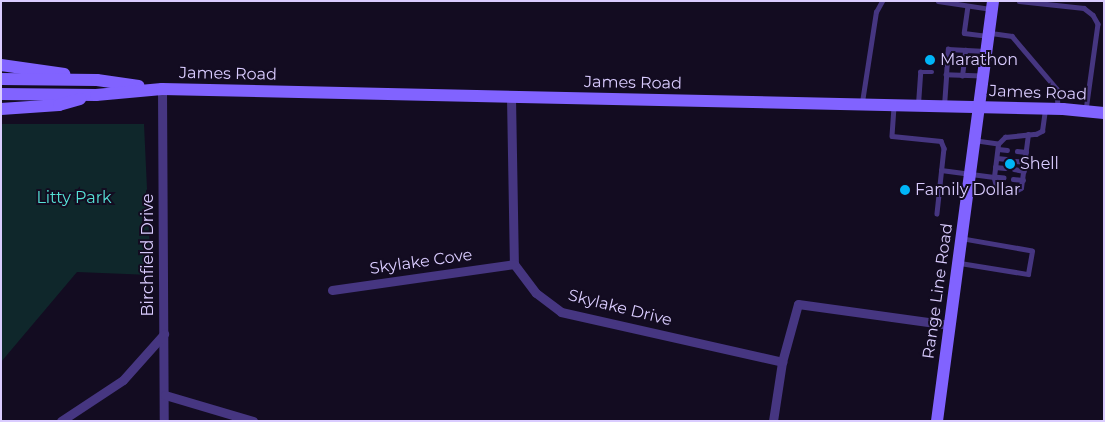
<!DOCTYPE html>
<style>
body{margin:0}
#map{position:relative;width:1105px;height:422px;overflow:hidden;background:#130c21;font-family:Montserrat,sans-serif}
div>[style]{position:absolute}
.green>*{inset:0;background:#0f272b}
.lane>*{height:4.5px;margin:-2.25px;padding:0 2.25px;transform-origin:2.25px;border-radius:2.25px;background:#463681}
.street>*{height:9px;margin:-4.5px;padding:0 4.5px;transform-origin:4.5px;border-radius:4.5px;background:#463681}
.secondary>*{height:12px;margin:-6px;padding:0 6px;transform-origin:6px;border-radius:6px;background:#8163ff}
.dots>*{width:14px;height:14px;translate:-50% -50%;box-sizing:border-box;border:2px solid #130c21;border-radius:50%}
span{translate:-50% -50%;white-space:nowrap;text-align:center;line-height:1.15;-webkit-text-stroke:4px #130c21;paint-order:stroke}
.poi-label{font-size:16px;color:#daccff}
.left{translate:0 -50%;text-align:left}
.street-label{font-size:16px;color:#daccff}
.park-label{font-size:16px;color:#56e1d6}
.frame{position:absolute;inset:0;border:2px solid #daccff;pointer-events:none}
</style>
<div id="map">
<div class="green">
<div style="clip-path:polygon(1px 124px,144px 124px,151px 275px,77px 272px,1px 362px)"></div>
</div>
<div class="lane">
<div style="left:938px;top:1px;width:54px;rotate:8.6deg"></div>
<div style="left:1019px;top:1px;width:65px;rotate:6.1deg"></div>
<div style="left:1084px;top:8px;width:11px;rotate:38deg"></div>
<div style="left:1093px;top:15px;width:10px;rotate:61deg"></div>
<div style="left:1098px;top:24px;width:87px;rotate:97.9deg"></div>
<div style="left:968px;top:6px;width:27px;rotate:98deg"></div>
<div style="left:964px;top:33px;width:23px;rotate:7deg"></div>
<div style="left:991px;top:33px;width:21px;rotate:8deg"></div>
<div style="left:1012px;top:36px;width:70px;rotate:49.7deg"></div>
<div style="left:1057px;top:89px;width:18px;rotate:87deg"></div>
<div style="left:962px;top:76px;width:26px;rotate:-83deg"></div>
<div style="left:982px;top:76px;width:36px;rotate:-178deg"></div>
<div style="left:946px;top:75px;width:26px;rotate:-86deg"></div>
<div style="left:948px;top:49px;width:37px;rotate:3deg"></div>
<div style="left:862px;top:102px;width:91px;rotate:-81.2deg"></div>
<div style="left:876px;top:12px;width:13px;rotate:-61deg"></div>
<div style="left:918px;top:104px;width:32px;rotate:-86deg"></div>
<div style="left:920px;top:72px;width:12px"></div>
<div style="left:944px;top:106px;width:31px;rotate:-86deg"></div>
<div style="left:894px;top:107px;width:29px;rotate:94deg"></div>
<div style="left:892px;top:136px;width:49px;rotate:5.8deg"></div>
<div style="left:941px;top:141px;width:8px;rotate:67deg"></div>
<div style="left:944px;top:148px;width:66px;rotate:96.1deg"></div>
<div style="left:998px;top:144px;width:10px;rotate:-45deg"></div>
<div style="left:1005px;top:137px;width:31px;rotate:-6deg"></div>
<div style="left:1036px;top:134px;width:7px;rotate:-27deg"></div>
<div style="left:1042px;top:131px;width:21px;rotate:-82deg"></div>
<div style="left:998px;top:149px;width:9px;rotate:6deg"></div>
<div style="left:1017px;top:151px;width:9px;rotate:6deg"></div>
<div style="left:997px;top:158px;width:9px;rotate:6deg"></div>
<div style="left:1016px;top:161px;width:9px;rotate:6deg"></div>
<div style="left:995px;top:167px;width:10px;rotate:6deg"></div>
<div style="left:1014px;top:169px;width:10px;rotate:11deg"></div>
<div style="left:941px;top:170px;width:53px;rotate:7.5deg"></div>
<div style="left:994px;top:177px;width:33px;rotate:-83deg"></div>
<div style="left:998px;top:144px;width:22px;rotate:-172deg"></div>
<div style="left:1004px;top:178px;width:10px;rotate:-174deg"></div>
<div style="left:994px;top:177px;width:7px;rotate:74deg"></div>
<div style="left:996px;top:184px;width:6px;rotate:39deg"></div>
<div style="left:1001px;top:188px;width:16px;rotate:7deg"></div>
<div style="left:1017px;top:190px;width:4px;rotate:-27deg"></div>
<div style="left:1021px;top:188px;width:54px;rotate:-82.6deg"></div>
<div style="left:1013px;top:179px;width:10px;rotate:6deg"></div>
<div style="left:960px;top:263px;width:69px;rotate:9.2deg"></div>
<div style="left:1028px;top:274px;width:23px;rotate:-80deg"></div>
<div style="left:1032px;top:251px;width:70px;rotate:-170.1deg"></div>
</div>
<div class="street">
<div style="left:162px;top:89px;width:332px;rotate:89.7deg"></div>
<div style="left:511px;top:97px;width:167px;rotate:89deg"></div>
<div style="left:514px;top:264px;width:36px;rotate:53deg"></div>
<div style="left:536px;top:293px;width:31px;rotate:37deg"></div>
<div style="left:561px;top:312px;width:227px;rotate:12.7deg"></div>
<div style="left:332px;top:290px;width:184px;rotate:-8.1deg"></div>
<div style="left:165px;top:395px;width:92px;rotate:16.5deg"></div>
<div style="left:61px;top:421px;width:74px;rotate:-33.5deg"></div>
<div style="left:123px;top:380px;width:62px;rotate:-48.3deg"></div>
<div style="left:773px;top:421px;width:60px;rotate:-81.3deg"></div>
<div style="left:782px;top:362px;width:60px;rotate:-74.6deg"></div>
<div style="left:798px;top:304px;width:153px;rotate:7.9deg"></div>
</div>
<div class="secondary">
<div style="left:1px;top:65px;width:64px;rotate:8.1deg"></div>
<div style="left:1px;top:79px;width:96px;rotate:0.6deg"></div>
<div style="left:97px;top:80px;width:42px;rotate:8.1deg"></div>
<div style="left:1px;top:94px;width:95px;rotate:0.6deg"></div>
<div style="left:96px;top:95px;width:66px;rotate:-5.2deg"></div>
<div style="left:162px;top:89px;width:901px;rotate:1.27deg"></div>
<div style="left:1063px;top:109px;width:41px;rotate:5.6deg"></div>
<div style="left:1px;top:109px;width:58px;rotate:-3.9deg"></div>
<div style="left:59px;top:105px;width:22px;rotate:-16deg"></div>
<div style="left:937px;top:421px;width:424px;rotate:-82.4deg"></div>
</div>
<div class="dots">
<div style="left:930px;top:60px;background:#00b5f7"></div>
<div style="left:1010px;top:164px;background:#00b5f7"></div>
<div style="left:905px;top:190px;background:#00b5f7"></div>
</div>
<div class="poi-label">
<span class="left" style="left:940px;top:60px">Marathon</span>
<span class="left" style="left:1020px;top:164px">Shell</span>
<span class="left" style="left:915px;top:190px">Family Dollar</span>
</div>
<div class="street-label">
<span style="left:228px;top:74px;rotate:1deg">James Road</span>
<span style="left:633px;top:83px;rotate:1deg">James Road</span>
<span style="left:1038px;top:93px;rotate:2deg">James Road</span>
<span style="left:148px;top:255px;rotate:-90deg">Birchfield Drive</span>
<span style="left:421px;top:262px;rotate:-8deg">Skylake Cove</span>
<span style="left:938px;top:291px;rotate:-82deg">Range Line Road</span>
<span style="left:620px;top:308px;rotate:14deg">Skylake Drive</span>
</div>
<div class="park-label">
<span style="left:74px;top:198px">Litty Park</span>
</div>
<div class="frame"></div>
</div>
